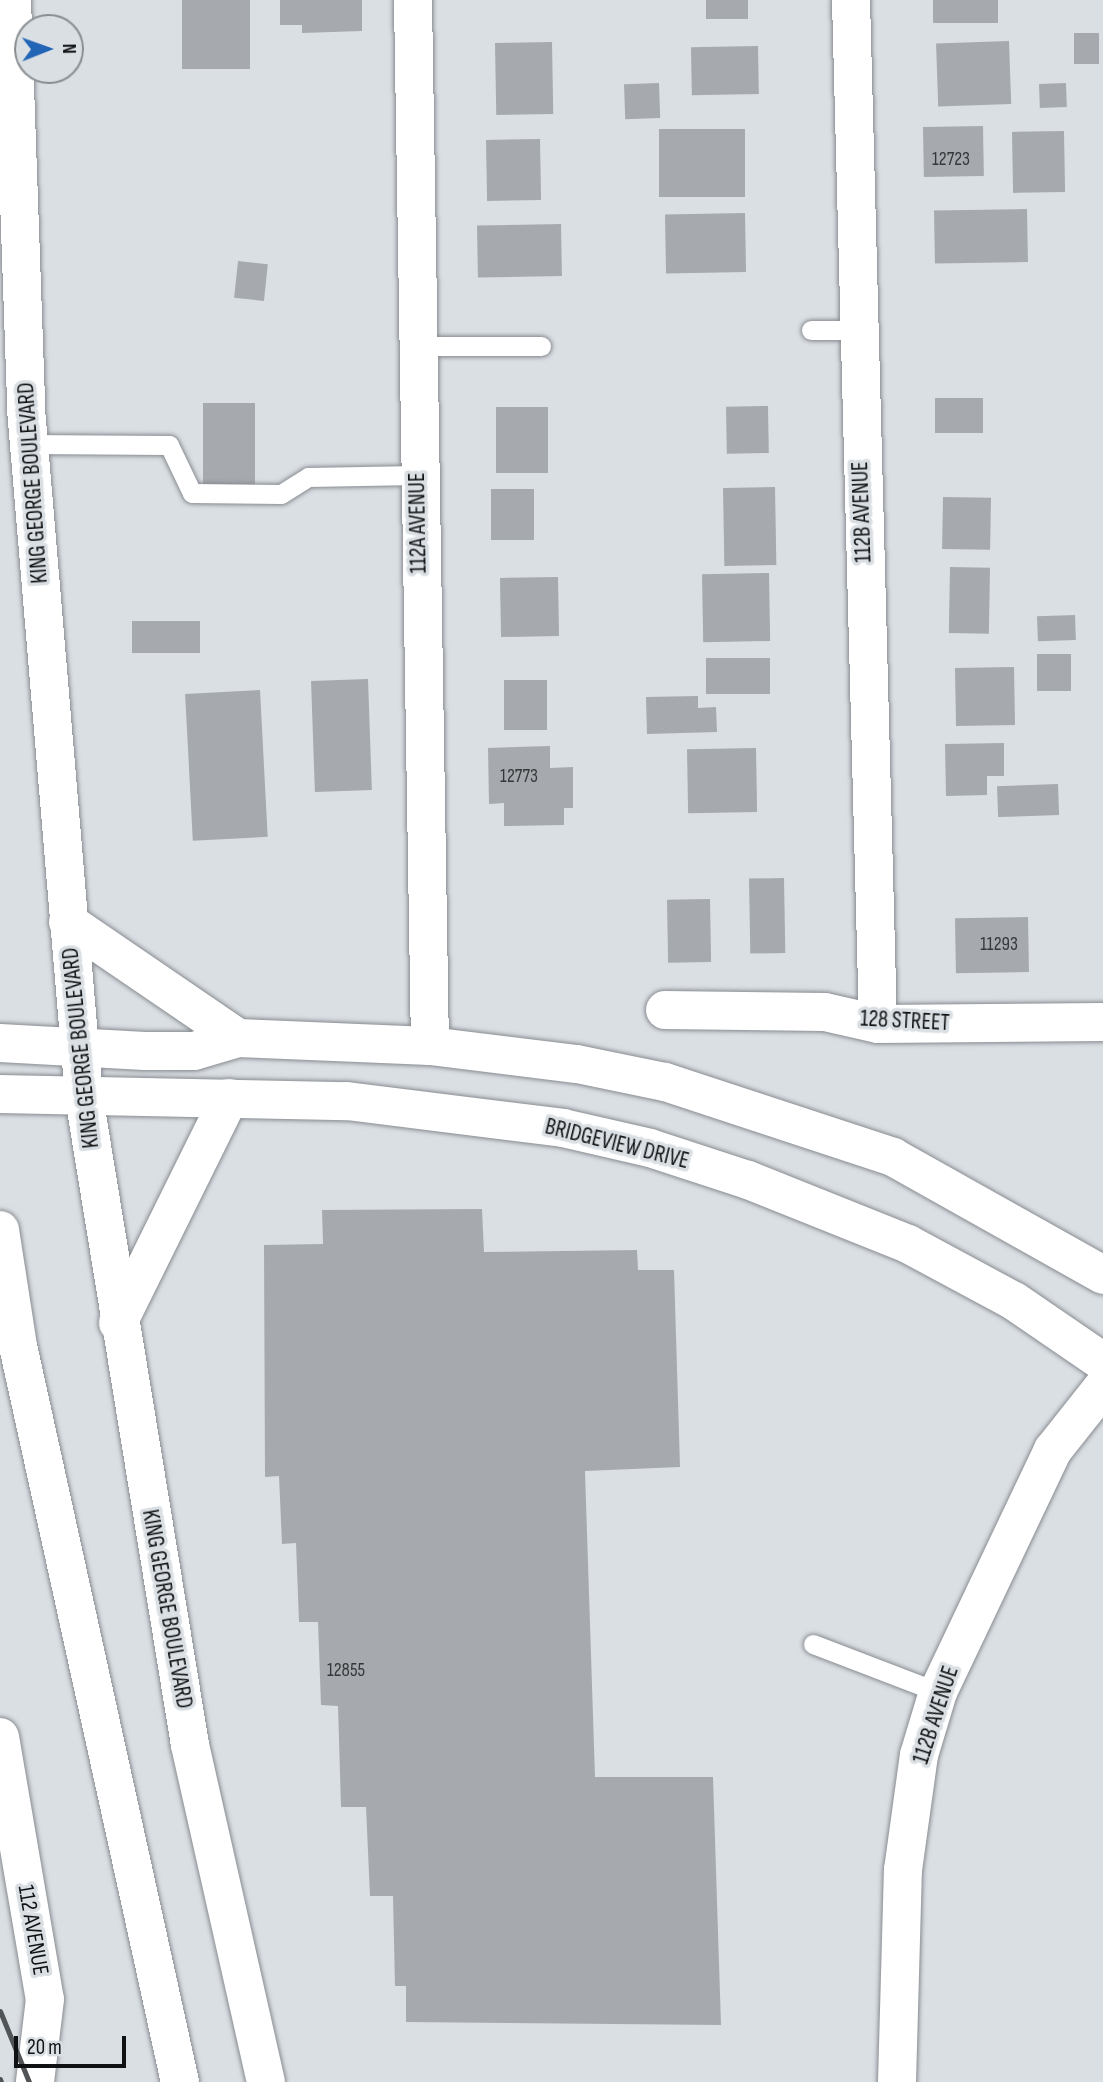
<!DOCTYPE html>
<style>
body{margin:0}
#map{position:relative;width:1103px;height:2082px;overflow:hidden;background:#dadfe4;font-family:"Sofia Sans Condensed",sans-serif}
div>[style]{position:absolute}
.building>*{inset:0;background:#a6aaaf;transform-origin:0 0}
.roads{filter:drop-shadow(0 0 2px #888c91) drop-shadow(0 0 2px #888c91)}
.service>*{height:19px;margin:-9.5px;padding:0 9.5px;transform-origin:9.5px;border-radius:9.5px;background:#fff}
.minor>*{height:38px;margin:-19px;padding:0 19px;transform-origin:19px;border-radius:19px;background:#fff}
.primary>*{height:38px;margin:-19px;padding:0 19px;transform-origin:19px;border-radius:19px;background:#fff}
.rail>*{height:5px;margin:-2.5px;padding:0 2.5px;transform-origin:2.5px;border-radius:2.5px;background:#515457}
span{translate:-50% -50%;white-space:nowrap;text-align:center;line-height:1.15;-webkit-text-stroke:7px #dadfe4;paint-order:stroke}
.number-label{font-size:19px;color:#353739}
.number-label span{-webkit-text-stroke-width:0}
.street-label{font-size:23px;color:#0f1112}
.north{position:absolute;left:14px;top:14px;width:70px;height:70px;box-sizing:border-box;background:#dadfe4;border:2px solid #898d90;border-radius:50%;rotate:89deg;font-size:19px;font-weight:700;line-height:28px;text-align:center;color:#0f1112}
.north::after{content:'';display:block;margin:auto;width:24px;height:32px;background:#2265b6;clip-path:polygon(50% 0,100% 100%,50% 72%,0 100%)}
.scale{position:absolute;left:14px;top:2036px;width:112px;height:32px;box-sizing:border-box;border:4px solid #0f1112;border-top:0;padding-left:9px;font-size:21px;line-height:24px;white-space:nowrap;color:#0f1112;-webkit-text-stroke:5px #dadfe4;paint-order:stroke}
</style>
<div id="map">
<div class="building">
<div style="left:182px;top:0;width:68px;height:69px"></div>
<div style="clip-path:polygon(280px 0,362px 0,362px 31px,302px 33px,302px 25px,280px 25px)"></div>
<div style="left:706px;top:0;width:42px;height:19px"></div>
<div style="left:933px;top:0;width:65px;height:23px"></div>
<div style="left:1099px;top:33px;width:31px;height:25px;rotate:90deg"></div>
<div style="left:1009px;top:41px;width:63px;height:73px;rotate:88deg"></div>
<div style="left:552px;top:42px;width:72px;height:57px;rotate:89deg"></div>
<div style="left:758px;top:46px;width:48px;height:67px;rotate:89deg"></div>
<div style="left:659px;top:83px;width:35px;height:35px;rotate:88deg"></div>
<div style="left:1066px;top:83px;width:24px;height:27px;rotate:88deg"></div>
<div style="left:983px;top:126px;width:50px;height:60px;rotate:89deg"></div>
<div style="left:659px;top:129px;width:86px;height:68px"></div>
<div style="left:1064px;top:131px;width:61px;height:52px;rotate:89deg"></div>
<div style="left:540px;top:139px;width:61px;height:54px;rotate:89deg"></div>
<div style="left:1027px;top:209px;width:53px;height:93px;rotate:89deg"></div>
<div style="left:745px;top:213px;width:59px;height:80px;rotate:89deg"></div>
<div style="left:561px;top:224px;width:52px;height:84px;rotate:89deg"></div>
<div style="left:238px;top:261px;width:30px;height:37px;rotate:6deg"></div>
<div style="left:983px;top:398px;width:35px;height:48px;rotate:90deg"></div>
<div style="left:255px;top:403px;width:82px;height:52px;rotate:90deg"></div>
<div style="left:768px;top:406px;width:47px;height:42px;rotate:89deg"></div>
<div style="left:496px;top:407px;width:52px;height:66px"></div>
<div style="left:775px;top:487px;width:78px;height:52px;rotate:89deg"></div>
<div style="left:534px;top:489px;width:51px;height:43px;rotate:90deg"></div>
<div style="left:943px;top:497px;width:48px;height:52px;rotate:1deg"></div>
<div style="left:950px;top:567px;width:40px;height:66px;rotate:1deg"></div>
<div style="left:769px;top:573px;width:68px;height:67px;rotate:89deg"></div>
<div style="left:558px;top:577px;width:59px;height:58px;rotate:89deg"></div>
<div style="left:1075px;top:615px;width:25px;height:38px;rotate:88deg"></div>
<div style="left:132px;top:621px;width:68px;height:32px"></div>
<div style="left:1037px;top:654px;width:34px;height:37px"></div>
<div style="left:770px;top:658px;width:36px;height:64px;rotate:90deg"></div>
<div style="left:1014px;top:667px;width:58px;height:59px;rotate:89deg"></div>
<div style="left:368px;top:679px;width:111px;height:57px;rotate:88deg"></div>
<div style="left:504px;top:680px;width:43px;height:50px"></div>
<div style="left:260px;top:690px;width:147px;height:75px;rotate:87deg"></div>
<div style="clip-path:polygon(698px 696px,698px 708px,716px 707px,717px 732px,647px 734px,646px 697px)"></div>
<div style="clip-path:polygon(1004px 743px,1004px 776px,987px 776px,987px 795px,946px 796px,945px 744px)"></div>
<div style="clip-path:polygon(550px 746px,550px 768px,573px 767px,573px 808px,564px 808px,564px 825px,504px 826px,504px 803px,489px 804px,488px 748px)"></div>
<div style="left:756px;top:748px;width:64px;height:69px;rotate:89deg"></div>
<div style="left:1058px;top:784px;width:31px;height:61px;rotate:88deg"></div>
<div style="left:784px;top:878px;width:75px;height:35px;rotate:89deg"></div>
<div style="left:710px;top:899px;width:63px;height:43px;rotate:89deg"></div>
<div style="left:1028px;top:917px;width:55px;height:73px;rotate:89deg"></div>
<div style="clip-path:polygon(482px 1209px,484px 1252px,637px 1250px,638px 1270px,674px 1270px,680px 1467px,585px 1471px,595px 1777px,713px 1777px,721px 2025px,406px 2022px,406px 1986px,395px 1986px,393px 1896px,370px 1896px,366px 1807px,341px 1807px,338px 1706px,321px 1705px,318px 1622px,299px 1622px,296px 1543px,282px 1544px,279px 1476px,265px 1477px,264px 1245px,323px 1244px,322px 1210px)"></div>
</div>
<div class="roads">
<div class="service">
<div style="left:811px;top:330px;width:45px"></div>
<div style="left:414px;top:346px;width:127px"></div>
<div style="left:28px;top:444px;width:141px;rotate:0.4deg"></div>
<div style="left:169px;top:445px;width:53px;rotate:64.4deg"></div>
<div style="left:192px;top:493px;width:89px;rotate:0.6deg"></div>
<div style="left:281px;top:494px;width:32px;rotate:-32deg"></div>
<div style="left:308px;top:477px;width:109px;rotate:-1.1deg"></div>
<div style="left:813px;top:1644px;width:134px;rotate:21deg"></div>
</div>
<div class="minor">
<div style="left:413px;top:0;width:1046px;rotate:89.07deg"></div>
<div style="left:851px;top:0;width:1024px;rotate:88.49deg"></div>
<div style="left:665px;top:1010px;width:160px;rotate:0.7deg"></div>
<div style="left:825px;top:1012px;width:54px;rotate:12.8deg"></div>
<div style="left:878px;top:1024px;width:225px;rotate:-0.5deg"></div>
<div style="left:0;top:1737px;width:266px;rotate:80.3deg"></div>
<div style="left:45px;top:1999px;width:84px;rotate:96.9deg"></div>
<div style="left:897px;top:2082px;width:212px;rotate:-88.4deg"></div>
<div style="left:903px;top:1870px;width:116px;rotate:-82.1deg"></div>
<div style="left:919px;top:1755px;width:66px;rotate:-73.2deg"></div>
<div style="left:938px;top:1692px;width:268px;rotate:-64.6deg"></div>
<div style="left:1053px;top:1450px;width:80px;rotate:-51.6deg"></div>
</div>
<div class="primary">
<div style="left:12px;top:0;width:421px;rotate:88deg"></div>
<div style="left:27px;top:421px;width:678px;rotate:85.18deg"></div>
<div style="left:84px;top:1097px;width:657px;rotate:80.71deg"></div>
<div style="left:190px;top:1745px;width:345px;rotate:77.3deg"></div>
<div style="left:68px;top:922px;width:206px;rotate:34.3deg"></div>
<div style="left:0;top:1043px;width:145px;rotate:3.2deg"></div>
<div style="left:145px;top:1051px;width:49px"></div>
<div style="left:194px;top:1051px;width:46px;rotate:-16.5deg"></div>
<div style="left:238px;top:1038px;width:192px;rotate:2.4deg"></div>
<div style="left:430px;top:1046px;width:148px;rotate:7deg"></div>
<div style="left:577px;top:1064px;width:90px;rotate:11.6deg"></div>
<div style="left:665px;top:1082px;width:240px;rotate:18.2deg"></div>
<div style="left:893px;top:1157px;width:241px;rotate:29.3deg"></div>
<div style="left:0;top:1094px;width:347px;rotate:1.2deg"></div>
<div style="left:347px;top:1101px;width:218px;rotate:7.1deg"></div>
<div style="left:563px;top:1128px;width:89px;rotate:12.9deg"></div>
<div style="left:650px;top:1148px;width:103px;rotate:18.1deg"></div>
<div style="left:748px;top:1180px;width:172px;rotate:21.8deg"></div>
<div style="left:908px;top:1244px;width:120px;rotate:28.3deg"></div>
<div style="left:1014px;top:1301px;width:108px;rotate:34.4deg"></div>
<div style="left:0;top:1230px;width:117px;rotate:81.2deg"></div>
<div style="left:18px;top:1346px;width:754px;rotate:77.59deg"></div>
<div style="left:118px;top:1323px;width:251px;rotate:-63.7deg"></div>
</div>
</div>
<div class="rail">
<div style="left:0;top:2011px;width:77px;rotate:67.8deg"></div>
<div style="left:0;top:2079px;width:3px;rotate:72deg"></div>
</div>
<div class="number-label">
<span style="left:951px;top:160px">12723</span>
<span style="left:519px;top:777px">12773</span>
<span style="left:999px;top:945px">11293</span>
<span style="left:346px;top:1671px">12855</span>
</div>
<div class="street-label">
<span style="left:33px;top:483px;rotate:-94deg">KING GEORGE BOULEVARD</span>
<span style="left:862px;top:512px;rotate:-92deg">112B AVENUE</span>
<span style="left:418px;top:523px;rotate:-91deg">112A AVENUE</span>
<span style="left:905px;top:1021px;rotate:3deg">128 STREET</span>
<span style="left:81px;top:1048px;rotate:-96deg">KING GEORGE BOULEVARD</span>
<span style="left:617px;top:1144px;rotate:14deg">BRIDGEVIEW DRIVE</span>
<span style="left:167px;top:1609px;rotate:80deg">KING GEORGE BOULEVARD</span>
<span style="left:936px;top:1715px;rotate:-72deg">112B AVENUE</span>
<span style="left:33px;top:1930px;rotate:80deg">112 AVENUE</span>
</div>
<div class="north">N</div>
<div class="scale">20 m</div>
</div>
